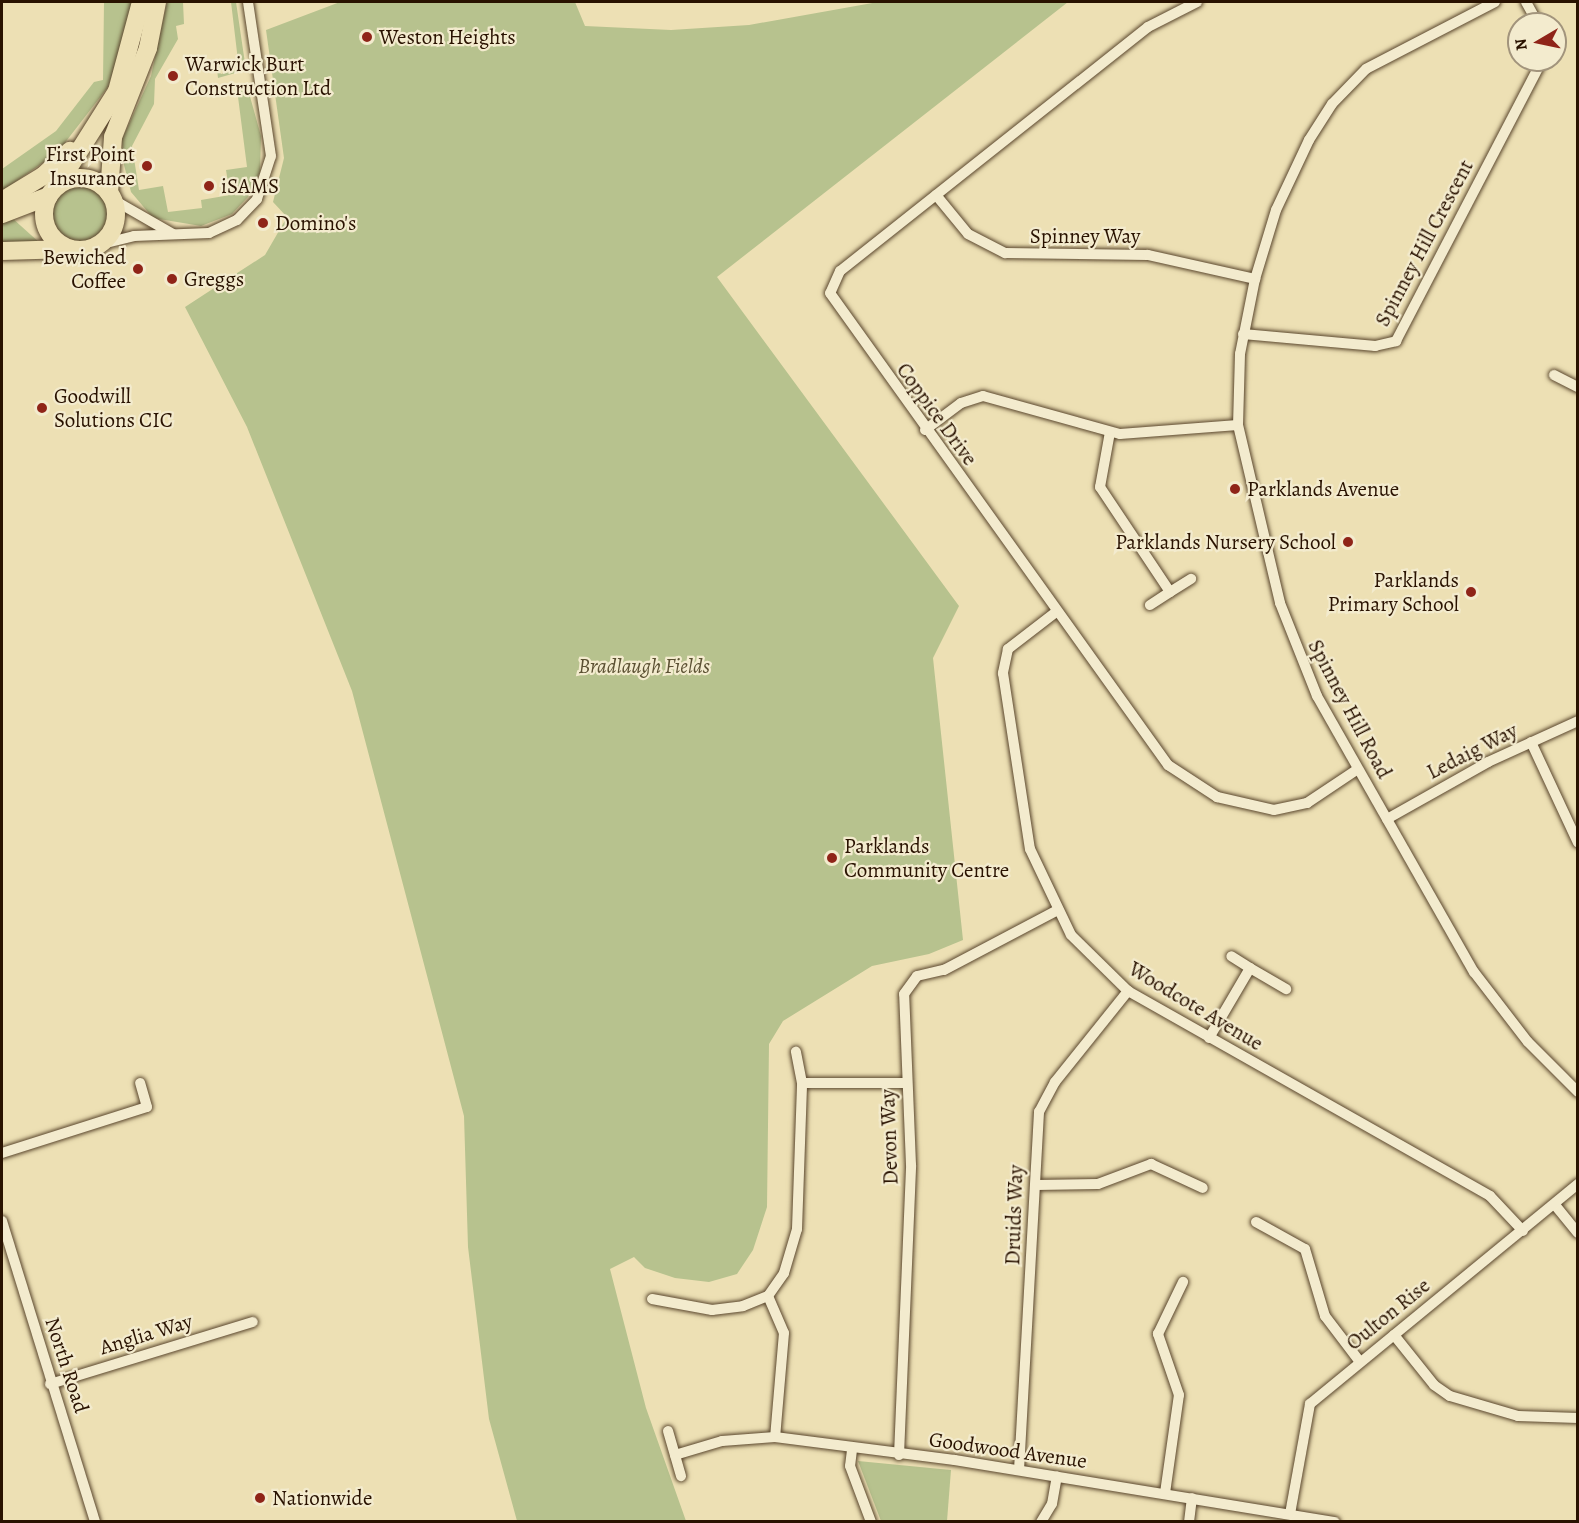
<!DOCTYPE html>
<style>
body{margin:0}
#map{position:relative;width:1579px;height:1523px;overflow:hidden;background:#ede0b4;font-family:Alegreya,serif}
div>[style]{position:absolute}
.green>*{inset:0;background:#b7c28e}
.round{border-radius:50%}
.roads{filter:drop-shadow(0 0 2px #5a462d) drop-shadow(0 0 2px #5a462d)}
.minor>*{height:10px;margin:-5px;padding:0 5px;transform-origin:5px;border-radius:5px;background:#f3ebce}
.primary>*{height:18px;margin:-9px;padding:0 9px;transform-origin:9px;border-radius:9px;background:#ede0b4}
.primary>.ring{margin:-9px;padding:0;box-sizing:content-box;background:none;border:18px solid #ede0b4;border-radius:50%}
.dots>*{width:16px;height:16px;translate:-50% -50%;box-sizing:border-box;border:3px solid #f3ebce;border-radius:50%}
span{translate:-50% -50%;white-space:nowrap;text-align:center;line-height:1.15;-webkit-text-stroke:4.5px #f3ebce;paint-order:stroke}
.poi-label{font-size:21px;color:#291200}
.left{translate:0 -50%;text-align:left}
.right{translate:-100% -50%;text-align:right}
.street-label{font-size:21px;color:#291200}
.park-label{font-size:21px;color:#5b5032;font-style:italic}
.frame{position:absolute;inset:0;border:3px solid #291200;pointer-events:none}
.north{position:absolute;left:1507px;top:12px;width:60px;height:60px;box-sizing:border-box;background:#f3ebce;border:2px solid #a2947c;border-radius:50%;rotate:261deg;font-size:16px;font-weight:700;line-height:24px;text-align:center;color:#291200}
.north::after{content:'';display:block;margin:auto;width:21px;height:27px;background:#8f2418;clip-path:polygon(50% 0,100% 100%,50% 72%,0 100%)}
</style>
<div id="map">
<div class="green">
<div style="clip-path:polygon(104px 2px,135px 2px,108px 87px,57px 153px,2px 191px,2px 169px,56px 131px,94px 82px,103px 80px)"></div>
<div style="clip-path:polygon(167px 2px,183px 2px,184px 24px,176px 26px,178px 39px,155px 79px,154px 104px,132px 146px,139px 190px,163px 186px,168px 212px,202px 208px,201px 200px,230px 195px,226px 170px,247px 167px,237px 89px,249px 93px,261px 136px,260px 172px,248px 197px,232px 214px,201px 226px,153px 218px,131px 192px,123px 161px,122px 139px,151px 76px)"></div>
<div style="clip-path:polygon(231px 2px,236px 2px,246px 70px,218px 78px,217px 69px,221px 74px,239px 69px)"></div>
<div style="clip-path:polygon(340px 2px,575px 2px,585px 26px,671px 30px,749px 25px,878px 2px,1068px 2px,717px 277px,959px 606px,933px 658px,963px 940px,929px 954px,872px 966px,783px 1021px,769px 1044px,767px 1207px,753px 1250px,737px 1274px,709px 1282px,675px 1278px,645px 1268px,634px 1257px,610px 1269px,646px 1408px,686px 1521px,517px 1521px,489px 1419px,468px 1247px,464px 1116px,352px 691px,247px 427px,185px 307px,265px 255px,287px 217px,273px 202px,284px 158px,266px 30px)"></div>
<div class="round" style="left:53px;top:187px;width:54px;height:54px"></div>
<div style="clip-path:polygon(11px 217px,41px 244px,2px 245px,2px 221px)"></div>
<div style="clip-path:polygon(858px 1461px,951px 1470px,947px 1521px,881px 1521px)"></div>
</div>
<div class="roads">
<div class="minor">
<div style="left:1197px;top:2px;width:55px;rotate:153deg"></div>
<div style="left:1148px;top:27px;width:393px;rotate:141.6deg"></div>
<div style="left:840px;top:271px;width:24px;rotate:114deg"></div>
<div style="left:830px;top:293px;width:581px;rotate:54.39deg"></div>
<div style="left:1168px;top:765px;width:59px;rotate:33.1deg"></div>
<div style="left:1217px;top:797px;width:58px;rotate:12.8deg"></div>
<div style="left:1274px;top:810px;width:34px;rotate:-12deg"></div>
<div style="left:1307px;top:803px;width:61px;rotate:-33.7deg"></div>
<div style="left:1495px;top:2px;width:145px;rotate:152.6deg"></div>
<div style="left:1366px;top:69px;width:49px;rotate:134.2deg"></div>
<div style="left:1332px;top:104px;width:43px;rotate:122.6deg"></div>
<div style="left:1309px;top:140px;width:77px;rotate:115.2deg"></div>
<div style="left:1276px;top:210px;width:72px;rotate:106.9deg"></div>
<div style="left:1255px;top:279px;width:76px;rotate:101.3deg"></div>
<div style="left:1240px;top:354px;width:71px;rotate:91.6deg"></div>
<div style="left:1238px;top:425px;width:183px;rotate:76.7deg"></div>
<div style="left:1280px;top:603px;width:100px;rotate:68.3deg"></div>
<div style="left:1317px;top:696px;width:318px;rotate:60.4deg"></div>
<div style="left:1474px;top:972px;width:88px;rotate:52.4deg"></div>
<div style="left:1528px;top:1042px;width:71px;rotate:45deg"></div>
<div style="left:1526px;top:2px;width:25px;rotate:61deg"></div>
<div style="left:936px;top:195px;width:50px;rotate:50.6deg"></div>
<div style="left:968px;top:234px;width:42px;rotate:27.2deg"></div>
<div style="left:1005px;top:253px;width:143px;rotate:0.8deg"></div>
<div style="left:1148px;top:255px;width:110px;rotate:12.6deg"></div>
<div style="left:112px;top:199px;width:70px;rotate:29.8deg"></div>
<div style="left:98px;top:245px;width:37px;rotate:-14deg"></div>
<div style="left:134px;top:236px;width:75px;rotate:-2.3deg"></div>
<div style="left:209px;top:233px;width:31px;rotate:-25deg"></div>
<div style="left:237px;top:220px;width:29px;rotate:-46deg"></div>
<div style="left:257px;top:199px;width:45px;rotate:-72deg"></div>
<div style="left:271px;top:156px;width:156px;rotate:-98.5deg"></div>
<div style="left:1243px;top:334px;width:133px;rotate:5.2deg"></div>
<div style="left:1375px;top:346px;width:22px;rotate:-13deg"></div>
<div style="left:1396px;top:341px;width:317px;rotate:-62.5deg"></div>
<div style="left:1554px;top:375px;width:27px;rotate:27deg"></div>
<div style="left:925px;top:430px;width:45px;rotate:-36.9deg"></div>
<div style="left:961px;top:403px;width:23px;rotate:-18deg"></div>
<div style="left:983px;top:396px;width:142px;rotate:15.5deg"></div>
<div style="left:1120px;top:434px;width:118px;rotate:-4.4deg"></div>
<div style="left:1110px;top:432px;width:56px;rotate:100.3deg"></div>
<div style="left:1100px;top:487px;width:126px;rotate:56.3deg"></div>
<div style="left:1170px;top:592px;width:24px;rotate:147deg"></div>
<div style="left:1170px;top:592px;width:25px;rotate:-32deg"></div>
<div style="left:1056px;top:612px;width:61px;rotate:142.4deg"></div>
<div style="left:1008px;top:649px;width:25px;rotate:102deg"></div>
<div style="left:1003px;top:673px;width:178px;rotate:81.3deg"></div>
<div style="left:1030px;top:849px;width:95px;rotate:64.5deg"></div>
<div style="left:1071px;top:935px;width:80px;rotate:44.5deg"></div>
<div style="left:1128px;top:991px;width:416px;rotate:29.5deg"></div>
<div style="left:1490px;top:1196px;width:48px;rotate:46.7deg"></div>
<div style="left:1531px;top:742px;width:111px;rotate:65deg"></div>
<div style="left:1387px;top:819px;width:116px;rotate:-29.4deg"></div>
<div style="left:1488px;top:762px;width:99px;rotate:-24.5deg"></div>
<div style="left:1250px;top:968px;width:42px;rotate:30.3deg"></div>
<div style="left:1209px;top:1038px;width:81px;rotate:-59.6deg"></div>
<div style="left:1250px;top:968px;width:22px;rotate:-148deg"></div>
<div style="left:802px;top:1083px;width:104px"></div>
<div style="left:2px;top:1153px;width:152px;rotate:-17.6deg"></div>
<div style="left:147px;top:1107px;width:25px;rotate:-106deg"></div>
<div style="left:1036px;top:1185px;width:62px;rotate:-0.9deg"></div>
<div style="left:1098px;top:1184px;width:57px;rotate:-20.7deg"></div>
<div style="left:1151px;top:1164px;width:57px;rotate:24.8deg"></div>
<div style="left:1555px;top:1205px;width:36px;rotate:51deg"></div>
<div style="left:2px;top:1221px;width:315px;rotate:72.8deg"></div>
<div style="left:1256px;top:1222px;width:56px;rotate:28.9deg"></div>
<div style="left:1305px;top:1249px;width:70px;rotate:73.4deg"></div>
<div style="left:1325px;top:1316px;width:58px;rotate:52.7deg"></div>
<div style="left:768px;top:1296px;width:40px;rotate:66.6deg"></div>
<div style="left:784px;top:1333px;width:104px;rotate:94.9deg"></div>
<div style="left:652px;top:1299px;width:61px;rotate:10.4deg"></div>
<div style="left:712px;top:1310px;width:31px;rotate:-7deg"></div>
<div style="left:743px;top:1306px;width:27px;rotate:-22deg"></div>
<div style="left:768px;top:1296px;width:28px;rotate:-55deg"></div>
<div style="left:784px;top:1273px;width:46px;rotate:-73.5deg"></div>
<div style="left:797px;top:1229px;width:146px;rotate:-88deg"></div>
<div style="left:802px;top:1083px;width:32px;rotate:-101deg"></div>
<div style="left:1394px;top:1335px;width:64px;rotate:51.3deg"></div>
<div style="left:1434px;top:1385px;width:19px;rotate:35deg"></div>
<div style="left:1450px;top:1396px;width:71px;rotate:16.4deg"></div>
<div style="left:1518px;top:1416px;width:60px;rotate:1.9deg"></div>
<div style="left:50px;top:1384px;width:212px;rotate:-17deg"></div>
<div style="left:668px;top:1431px;width:47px;rotate:73.9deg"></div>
<div style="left:852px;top:1450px;width:16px;rotate:97deg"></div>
<div style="left:850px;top:1466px;width:60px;rotate:69.4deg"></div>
<div style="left:675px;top:1455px;width:49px;rotate:-16.6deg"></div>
<div style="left:722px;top:1441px;width:53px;rotate:-4.3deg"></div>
<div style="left:775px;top:1437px;width:181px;rotate:7.3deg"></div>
<div style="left:955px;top:1460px;width:385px;rotate:9.3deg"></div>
<div style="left:899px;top:1455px;width:290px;rotate:-87.6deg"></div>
<div style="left:911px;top:1165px;width:171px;rotate:-92.3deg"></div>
<div style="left:904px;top:994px;width:22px;rotate:-54deg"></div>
<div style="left:917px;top:976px;width:28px;rotate:-13deg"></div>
<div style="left:944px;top:970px;width:127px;rotate:-27.8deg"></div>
<div style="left:1019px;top:1470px;width:359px;rotate:-86.8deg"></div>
<div style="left:1039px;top:1112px;width:34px;rotate:-62deg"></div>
<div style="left:1055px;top:1082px;width:117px;rotate:-51.3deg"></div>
<div style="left:1165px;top:1493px;width:99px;rotate:-81.9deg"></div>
<div style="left:1179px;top:1395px;width:65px;rotate:-109deg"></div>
<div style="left:1158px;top:1334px;width:58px;rotate:-64.3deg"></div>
<div style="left:1290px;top:1514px;width:112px;rotate:-79.7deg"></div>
<div style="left:1310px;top:1404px;width:347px;rotate:-39.4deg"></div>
<div style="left:1041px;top:1522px;width:21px;rotate:-59deg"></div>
<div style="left:1052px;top:1504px;width:28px;rotate:-80deg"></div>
<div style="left:1189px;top:1522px;width:24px;rotate:-83deg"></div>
</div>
<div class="primary">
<div class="ring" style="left:44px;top:178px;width:54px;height:54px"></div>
<div style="left:57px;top:186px;width:112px;rotate:-57.7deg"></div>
<div style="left:117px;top:91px;width:92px;rotate:-74.9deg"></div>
<div style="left:109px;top:193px;width:56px;rotate:-85.9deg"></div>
<div style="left:113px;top:137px;width:96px;rotate:-68.5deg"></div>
<div style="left:148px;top:48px;width:47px;rotate:-78.9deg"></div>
<div style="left:2px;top:201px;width:48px;rotate:-31.4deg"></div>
<div style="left:43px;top:176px;width:37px;rotate:-43deg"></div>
<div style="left:2px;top:214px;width:50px;rotate:-21deg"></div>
<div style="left:2px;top:251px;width:68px;rotate:-1.7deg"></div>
</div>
</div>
<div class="dots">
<div style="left:367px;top:37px;background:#8f2418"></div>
<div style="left:173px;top:76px;background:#8f2418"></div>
<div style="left:147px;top:166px;background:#8f2418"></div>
<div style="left:209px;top:186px;background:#8f2418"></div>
<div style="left:263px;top:223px;background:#8f2418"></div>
<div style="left:138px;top:269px;background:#8f2418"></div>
<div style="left:172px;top:279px;background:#8f2418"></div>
<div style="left:42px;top:408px;background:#8f2418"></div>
<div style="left:1235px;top:489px;background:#8f2418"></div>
<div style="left:1348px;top:542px;background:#8f2418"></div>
<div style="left:1471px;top:592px;background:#8f2418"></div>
<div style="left:832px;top:858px;background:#8f2418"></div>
<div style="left:260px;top:1498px;background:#8f2418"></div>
</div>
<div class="poi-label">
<span class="left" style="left:379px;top:37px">Weston Heights</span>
<span class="left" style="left:185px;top:76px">Warwick Burt<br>Construction Ltd</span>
<span class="right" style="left:135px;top:166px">First Point<br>Insurance</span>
<span class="left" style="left:221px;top:186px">iSAMS</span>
<span class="left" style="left:275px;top:223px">Domino's</span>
<span class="right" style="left:126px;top:269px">Bewiched<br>Coffee</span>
<span class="left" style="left:184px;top:279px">Greggs</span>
<span class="left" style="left:54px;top:408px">Goodwill<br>Solutions CIC</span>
<span class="left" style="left:1247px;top:489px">Parklands Avenue</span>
<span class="right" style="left:1336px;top:542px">Parklands Nursery School</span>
<span class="right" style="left:1459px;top:592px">Parklands<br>Primary School</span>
<span class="left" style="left:844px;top:858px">Parklands<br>Community Centre</span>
<span class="left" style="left:272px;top:1498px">Nationwide</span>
</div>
<div class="street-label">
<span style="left:1085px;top:236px">Spinney Way</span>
<span style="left:1424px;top:243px;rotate:-62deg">Spinney Hill Crescent</span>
<span style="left:937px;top:414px;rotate:54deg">Coppice Drive</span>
<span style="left:1350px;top:709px;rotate:62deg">Spinney Hill Road</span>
<span style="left:1472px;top:751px;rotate:-27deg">Ledaig Way</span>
<span style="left:1196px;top:1006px;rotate:31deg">Woodcote Avenue</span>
<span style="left:889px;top:1137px;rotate:-92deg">Devon Way</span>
<span style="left:1014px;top:1215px;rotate:-88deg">Druids Way</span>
<span style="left:1388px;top:1314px;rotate:-39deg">Oulton Rise</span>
<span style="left:146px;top:1334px;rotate:-17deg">Anglia Way</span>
<span style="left:67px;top:1365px;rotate:72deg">North Road</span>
<span style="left:1008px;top:1450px;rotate:8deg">Goodwood Avenue</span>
</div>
<div class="park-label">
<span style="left:644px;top:666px">Bradlaugh Fields</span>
</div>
<div class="frame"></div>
<div class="north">N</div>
</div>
